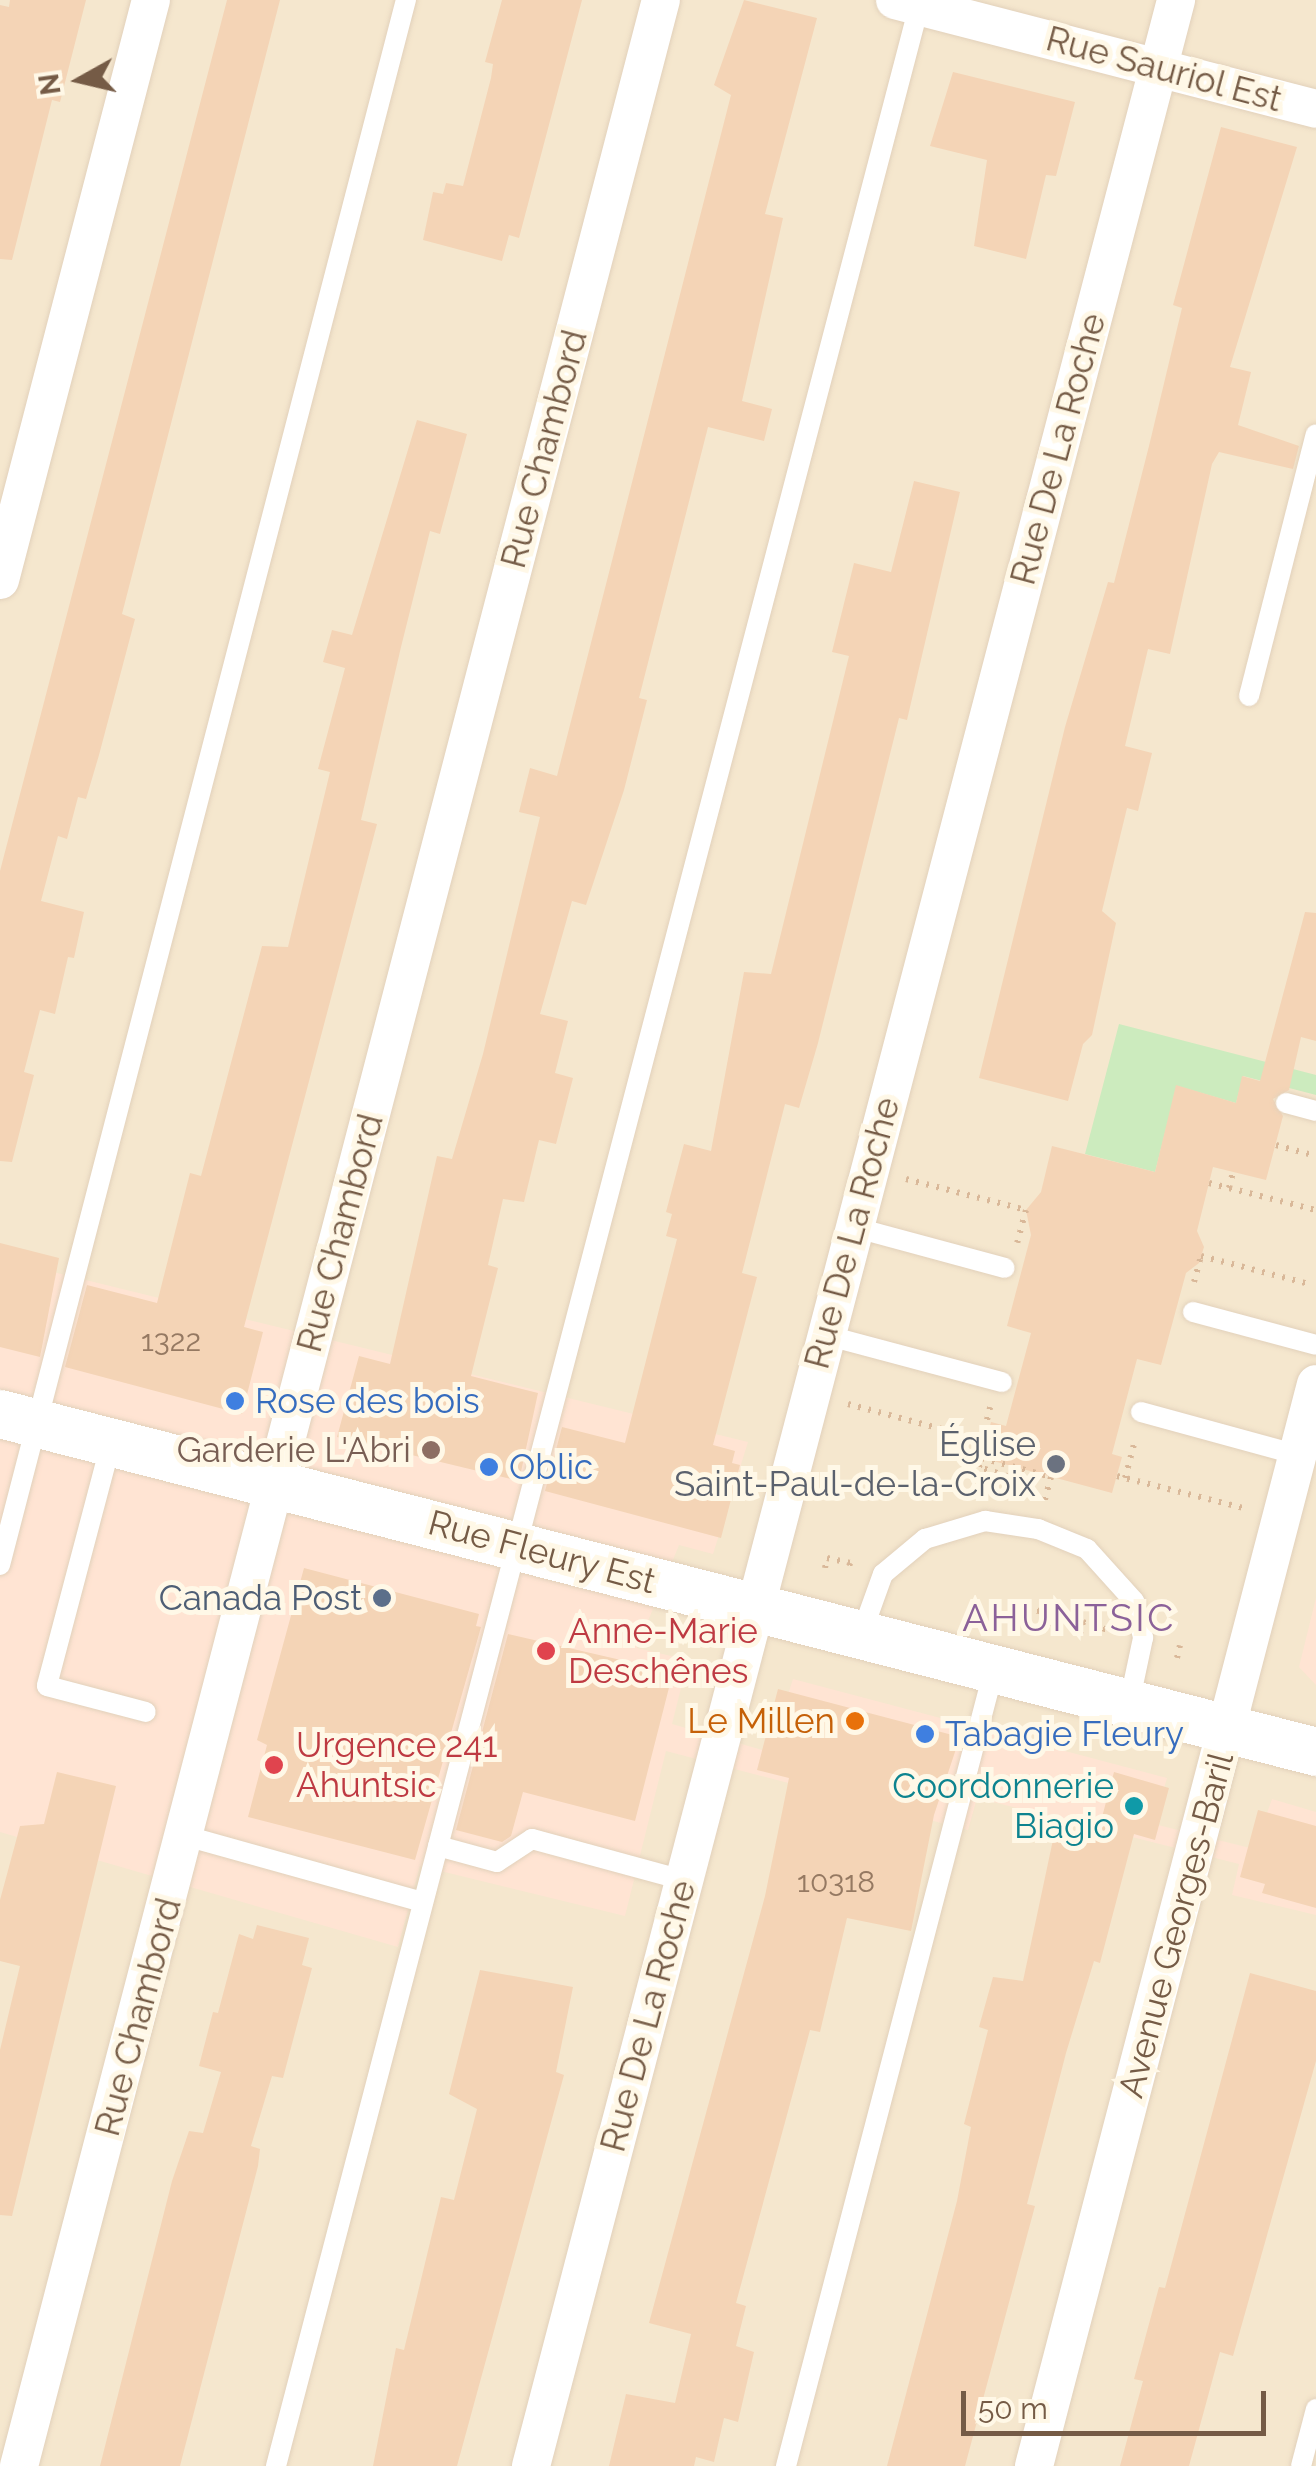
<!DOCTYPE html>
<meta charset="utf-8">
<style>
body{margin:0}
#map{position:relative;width:1316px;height:2466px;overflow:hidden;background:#fdf5e0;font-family:Raleway,sans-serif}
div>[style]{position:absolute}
.residential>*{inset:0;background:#f5e7ce;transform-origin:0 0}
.commercial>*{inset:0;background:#ffe4d3}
.green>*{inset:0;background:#ccebbe}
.building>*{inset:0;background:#f4d4b6}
.path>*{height:6px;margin-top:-3px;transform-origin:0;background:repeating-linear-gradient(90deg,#d9b899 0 2.5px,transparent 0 10.5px)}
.roads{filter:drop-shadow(0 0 2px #e2d1bb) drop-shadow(0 0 2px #e2d1bb)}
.service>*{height:20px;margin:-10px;padding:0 10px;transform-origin:10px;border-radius:10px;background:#fff}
.minor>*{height:38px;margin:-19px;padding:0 19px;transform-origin:19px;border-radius:19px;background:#fff}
.tertiary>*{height:48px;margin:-24px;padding:0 24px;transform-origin:24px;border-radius:24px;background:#fff}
.dots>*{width:28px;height:28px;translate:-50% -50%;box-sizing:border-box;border:5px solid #fff8e7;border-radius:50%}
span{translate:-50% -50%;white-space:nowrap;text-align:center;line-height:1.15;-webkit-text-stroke:10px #fff8e7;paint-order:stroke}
.number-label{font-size:30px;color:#957962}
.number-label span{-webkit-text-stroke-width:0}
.street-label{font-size:35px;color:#755b46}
.shop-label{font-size:35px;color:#366cbe}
.left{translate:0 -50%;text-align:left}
.worship-label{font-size:35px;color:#5b616d}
.right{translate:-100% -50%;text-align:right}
.education-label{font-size:35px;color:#785e54}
.service-label{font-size:35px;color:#4e5e75}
.health-label{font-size:35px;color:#be3a42}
.food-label{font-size:35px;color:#c56008}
.culture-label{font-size:35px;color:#0d838f}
.neighbourhood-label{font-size:38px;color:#8b6199;letter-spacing:2.5px}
.north{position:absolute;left:30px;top:30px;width:100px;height:100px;-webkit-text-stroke:8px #fff8e7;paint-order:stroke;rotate:262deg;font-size:28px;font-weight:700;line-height:40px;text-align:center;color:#755b46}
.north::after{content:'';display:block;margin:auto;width:35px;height:45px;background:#755b46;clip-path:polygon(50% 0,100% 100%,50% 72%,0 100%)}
.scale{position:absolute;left:961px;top:2391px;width:305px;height:45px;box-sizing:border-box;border:5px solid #755b46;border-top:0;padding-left:12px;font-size:30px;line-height:35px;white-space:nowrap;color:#755b46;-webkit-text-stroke:8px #fff8e7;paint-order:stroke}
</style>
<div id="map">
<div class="residential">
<div style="left:0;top:0;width:1316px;height:2466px"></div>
</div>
<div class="commercial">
<div style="clip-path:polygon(0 1259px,748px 1442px,713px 1554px,679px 1545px,637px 1648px,688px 1660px,672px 1724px,769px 1752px,793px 1679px,1167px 1778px,1154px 1824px,1254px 1849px,1272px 1799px,1316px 1812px,1316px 1915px,1232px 1895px,1239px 1864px,977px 1798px,968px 1830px,666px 1751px,625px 1916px,420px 1866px,398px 1947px,0 1832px)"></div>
<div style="clip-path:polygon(1316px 1598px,1316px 1685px,1299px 1667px)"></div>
</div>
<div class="green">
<div style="clip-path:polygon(1119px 1024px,1316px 1075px,1316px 1095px,1243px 1076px,1236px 1103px,1177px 1086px,1155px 1172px,1085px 1154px)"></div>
</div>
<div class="building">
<div style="clip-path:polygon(10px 0,86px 0,60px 102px,52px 100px,12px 260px,0 259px,0 5px,9px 7px)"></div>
<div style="clip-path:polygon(227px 0,280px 0,122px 614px,135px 619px,99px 755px,86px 799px,78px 797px,67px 839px,58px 836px,41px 901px,84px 912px,74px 958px,68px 957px,55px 1014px,40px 1010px,24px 1072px,34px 1075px,12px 1162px,0 1161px,0 871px)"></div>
<div style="clip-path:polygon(502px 0,582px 0,519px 238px,509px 235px,502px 261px,423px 240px,433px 192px,443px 194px,446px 183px,463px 186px,491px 78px,493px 64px,485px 62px)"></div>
<div style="clip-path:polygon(744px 0,817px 18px,765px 214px,783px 218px,742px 401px,772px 409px,764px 441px,708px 427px,639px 698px,647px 700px,624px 790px,586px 905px,572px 901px,540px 1014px,568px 1021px,555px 1073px,573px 1078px,556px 1144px,539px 1140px,524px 1202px,503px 1199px,488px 1265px,498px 1268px,471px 1376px,538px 1393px,519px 1481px,337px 1437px,359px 1356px,390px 1364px,437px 1156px,452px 1159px,483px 1054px,540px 817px,519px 812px,530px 768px,557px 776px,731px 95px,714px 85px)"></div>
<div style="clip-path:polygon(953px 72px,1075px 102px,1056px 176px,1046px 175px,1026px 259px,974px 246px,987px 160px,930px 146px)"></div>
<div style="clip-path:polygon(1221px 127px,1297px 147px,1230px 367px,1251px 372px,1238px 425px,1299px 446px,1293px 469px,1219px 452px,1212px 464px,1170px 654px,1148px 649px,1125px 746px,1152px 753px,1138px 811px,1127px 808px,1102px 911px,1116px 923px,1092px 1035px,1083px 1044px,1068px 1101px,979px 1078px,1065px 727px,1108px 582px,1114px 583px,1149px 446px,1182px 308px,1173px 305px)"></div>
<div style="clip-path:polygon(417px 420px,467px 434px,440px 534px,430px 531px,401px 647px,361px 820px,377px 824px,244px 1327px,263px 1332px,242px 1414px,65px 1367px,87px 1285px,157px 1303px,190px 1173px,201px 1176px,262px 946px,288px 947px,330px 772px,318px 769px,345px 668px,323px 662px,332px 630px,352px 635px)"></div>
<div style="clip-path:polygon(914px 481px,960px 492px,907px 720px,899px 718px,818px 1043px,799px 1108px,785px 1104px,742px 1273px,757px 1277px,713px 1445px,735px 1451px,732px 1463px,740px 1465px,721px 1538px,545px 1491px,562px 1427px,625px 1443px,677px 1239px,666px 1236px,672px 1214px,666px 1212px,684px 1144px,711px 1151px,744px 972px,771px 974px,849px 656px,832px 652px,854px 563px,891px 572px)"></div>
<div style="clip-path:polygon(1305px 912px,1316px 913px,1316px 1041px,1301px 1037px,1289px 1090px,1273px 1099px,1283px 1116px,1266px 1180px,1213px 1167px,1197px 1231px,1204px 1247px,1199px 1263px,1186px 1273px,1161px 1365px,1137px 1359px,1112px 1454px,1122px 1457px,1112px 1493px,982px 1458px,991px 1422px,1006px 1426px,1031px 1333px,1007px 1326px,1031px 1235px,1026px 1210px,1041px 1192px,1052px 1146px,1155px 1172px,1176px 1085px,1236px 1103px,1242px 1076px,1260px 1081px)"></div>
<div style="clip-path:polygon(0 1243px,59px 1258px,40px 1357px,0 1347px)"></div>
<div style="clip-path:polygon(304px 1568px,479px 1614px,476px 1626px,481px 1627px,415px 1860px,248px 1817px,267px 1745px,257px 1740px)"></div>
<div style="clip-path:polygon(508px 1634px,673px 1672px,635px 1821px,523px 1792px,511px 1836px,502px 1842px,456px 1830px)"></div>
<div style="clip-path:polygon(778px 1689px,960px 1737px,934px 1815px,911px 1931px,847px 1918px,820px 2032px,810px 2030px,736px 2303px,746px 2306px,736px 2346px,754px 2352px,738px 2422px,724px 2418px,714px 2462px,696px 2457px,694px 2466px,609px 2466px,626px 2394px,675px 2403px,691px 2334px,649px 2323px,765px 1896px,789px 1778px,757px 1770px)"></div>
<div style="clip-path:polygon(57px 1772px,116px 1786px,12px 2216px,0 2215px,0 2050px,20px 1966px,0 1961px,0 1900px,20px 1826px,44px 1824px)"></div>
<div style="clip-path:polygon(1114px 1772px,1169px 1788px,1155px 1840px,1134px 1834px,1100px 1963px,1094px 1961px,1066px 2053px,1027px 2204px,1035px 2206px,965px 2466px,887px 2466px,957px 2201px,971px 2127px,964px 2124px,988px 2030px,979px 2027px,993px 1977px,1023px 1981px,1054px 1835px,1083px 1843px,1085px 1833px,1097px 1836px)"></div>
<div style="clip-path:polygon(1258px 1810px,1316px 1826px,1316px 1908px,1262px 1893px,1265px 1884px,1240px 1877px)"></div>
<div style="clip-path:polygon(257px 1925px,309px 1938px,302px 1965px,312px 1968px,283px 2078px,272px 2076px,251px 2146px,260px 2149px,258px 2166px,180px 2466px,100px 2466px,172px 2181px,189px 2131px,203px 2133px,221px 2072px,199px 2066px,213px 2012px,218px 2013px,239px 1934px,253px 1939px)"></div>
<div style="clip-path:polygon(480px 1970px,573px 1987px,556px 2072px,564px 2075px,457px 2466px,373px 2466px,396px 2348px,404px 2350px,441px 2197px,454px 2200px,477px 2109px,449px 2094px)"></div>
<div style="clip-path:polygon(1250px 1973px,1316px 1991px,1316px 2061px,1233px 2356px,1220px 2352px,1189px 2466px,1120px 2466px,1143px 2381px,1134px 2379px,1159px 2287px,1165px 2288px)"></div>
</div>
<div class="path">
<div style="left:1276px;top:1145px;width:41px;rotate:15.4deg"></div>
<div style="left:906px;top:1179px;width:124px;rotate:14.5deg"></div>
<div style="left:1026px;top:1210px;width:34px;rotate:105deg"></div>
<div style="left:1209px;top:1183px;width:110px;rotate:14.2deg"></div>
<div style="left:1229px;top:1188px;width:16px;rotate:-76deg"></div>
<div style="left:1194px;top:1282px;width:27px;rotate:-75deg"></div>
<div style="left:1201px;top:1256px;width:112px;rotate:14.5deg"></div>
<div style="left:848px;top:1404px;width:144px;rotate:14.9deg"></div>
<div style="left:982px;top:1440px;width:34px;rotate:-76deg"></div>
<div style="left:1117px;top:1476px;width:134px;rotate:14.2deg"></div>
<div style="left:1125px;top:1478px;width:39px;rotate:-75deg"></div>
<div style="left:997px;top:1494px;width:21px;rotate:-61deg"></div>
<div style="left:1007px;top:1476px;width:29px;rotate:-162deg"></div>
<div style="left:979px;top:1467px;width:9px;rotate:-72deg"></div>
<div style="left:982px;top:1458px;width:72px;rotate:15.4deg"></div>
<div style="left:1051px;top:1477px;width:27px;rotate:105deg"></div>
<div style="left:825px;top:1568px;width:10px;rotate:-79deg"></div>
<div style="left:827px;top:1558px;width:24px;rotate:12deg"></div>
<div style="left:850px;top:1563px;width:9px;rotate:103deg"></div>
<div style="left:1024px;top:1619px;width:11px;rotate:-75deg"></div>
<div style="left:1027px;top:1608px;width:25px;rotate:14deg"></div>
<div style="left:1051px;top:1614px;width:12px;rotate:104deg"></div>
<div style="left:1080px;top:1634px;width:12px;rotate:-76deg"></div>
<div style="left:1083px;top:1622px;width:29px;rotate:18deg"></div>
<div style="left:1177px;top:1658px;width:13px;rotate:-77deg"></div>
</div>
<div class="roads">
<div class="service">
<div style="left:1249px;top:696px;width:270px;rotate:-75.7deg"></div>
<div style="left:1286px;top:1103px;width:31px;rotate:15deg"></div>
<div style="left:853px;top:1227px;width:157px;rotate:15.1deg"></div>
<div style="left:1193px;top:1312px;width:127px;rotate:15deg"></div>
<div style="left:825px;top:1335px;width:183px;rotate:14.9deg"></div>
<div style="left:1141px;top:1412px;width:163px;rotate:15.3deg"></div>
<div style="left:111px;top:1443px;width:251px;rotate:104.8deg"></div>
<div style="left:47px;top:1686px;width:102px;rotate:14.7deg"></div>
<div style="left:0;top:1565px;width:1617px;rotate:-75.46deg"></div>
<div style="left:861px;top:1635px;width:65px;rotate:-70.2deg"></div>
<div style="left:883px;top:1574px;width:55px;rotate:-39.8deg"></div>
<div style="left:925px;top:1539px;width:63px;rotate:-16.7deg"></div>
<div style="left:985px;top:1521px;width:54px;rotate:8.6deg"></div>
<div style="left:1038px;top:1529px;width:53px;rotate:22.2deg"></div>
<div style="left:1087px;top:1549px;width:70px;rotate:47.9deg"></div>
<div style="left:1134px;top:1601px;width:38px;rotate:76deg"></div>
<div style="left:1143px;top:1638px;width:67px;rotate:102deg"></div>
<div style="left:186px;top:1836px;width:246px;rotate:15.6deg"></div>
<div style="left:438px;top:1846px;width:61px;rotate:15.2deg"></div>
<div style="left:497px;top:1862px;width:42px;rotate:-33.3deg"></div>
<div style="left:532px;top:1839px;width:156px;rotate:15.2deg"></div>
<div style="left:276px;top:2466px;width:2542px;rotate:-75.35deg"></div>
<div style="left:786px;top:2466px;width:824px;rotate:-75.37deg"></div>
<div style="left:1301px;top:2466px;width:59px;rotate:-75.3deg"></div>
</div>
<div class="minor">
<div style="left:895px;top:0;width:435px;rotate:14.5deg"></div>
<div style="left:0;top:580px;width:599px;rotate:-75.41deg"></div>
<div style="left:19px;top:2466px;width:2548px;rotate:-75.41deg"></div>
<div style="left:531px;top:2466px;width:2549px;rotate:-75.34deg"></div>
<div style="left:1034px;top:2466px;width:1118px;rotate:-75.39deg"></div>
</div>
<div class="tertiary">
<div style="left:0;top:1414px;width:1359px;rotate:14.4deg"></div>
</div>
</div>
<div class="dots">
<div style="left:235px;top:1401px;background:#3f7fe0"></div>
<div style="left:431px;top:1450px;background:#8d6e63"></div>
<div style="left:1056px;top:1464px;background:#6b7280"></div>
<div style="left:489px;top:1467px;background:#3f7fe0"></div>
<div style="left:382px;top:1598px;background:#5c6f8a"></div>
<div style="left:546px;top:1651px;background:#e0444e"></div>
<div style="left:855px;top:1721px;background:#e8710a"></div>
<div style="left:925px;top:1734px;background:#3f7fe0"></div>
<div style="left:274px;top:1765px;background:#e0444e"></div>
<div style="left:1134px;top:1806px;background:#0f9aa8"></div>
</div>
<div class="number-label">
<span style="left:171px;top:1341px">1322</span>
<span style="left:836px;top:1882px">10318</span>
</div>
<div class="street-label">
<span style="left:1164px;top:69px;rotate:15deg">Rue Sauriol Est</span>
<span style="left:544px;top:449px;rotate:-75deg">Rue Chambord</span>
<span style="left:1058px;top:449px;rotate:-75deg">Rue De La Roche</span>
<span style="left:340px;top:1233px;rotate:-75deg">Rue Chambord</span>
<span style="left:852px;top:1233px;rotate:-75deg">Rue De La Roche</span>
<span style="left:542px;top:1552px;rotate:15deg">Rue Fleury Est</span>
<span style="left:1176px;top:1925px;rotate:-75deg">Avenue Georges-Baril</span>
<span style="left:648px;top:2016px;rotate:-75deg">Rue De La Roche</span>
<span style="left:138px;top:2017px;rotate:-75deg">Rue Chambord</span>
</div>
<div class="shop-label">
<span class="left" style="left:255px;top:1401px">Rose des bois</span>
<span class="left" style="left:509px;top:1467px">Oblic</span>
<span class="left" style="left:945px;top:1734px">Tabagie Fleury</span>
</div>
<div class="worship-label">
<span class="right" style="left:1036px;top:1464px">Église<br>Saint-Paul-de-la-Croix</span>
</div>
<div class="education-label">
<span class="right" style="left:411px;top:1450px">Garderie L'Abri</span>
</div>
<div class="service-label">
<span class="right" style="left:362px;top:1598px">Canada Post</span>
</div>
<div class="health-label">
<span class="left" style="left:568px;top:1651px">Anne-Marie<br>Deschênes</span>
<span class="left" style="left:296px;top:1765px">Urgence 241<br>Ahuntsic</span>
</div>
<div class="food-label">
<span class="right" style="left:835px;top:1721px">Le Millen</span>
</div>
<div class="culture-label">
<span class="right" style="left:1114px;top:1806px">Coordonnerie<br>Biagio</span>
</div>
<div class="neighbourhood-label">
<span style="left:1069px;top:1618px">AHUNTSIC</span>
</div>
<div class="north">N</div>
<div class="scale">50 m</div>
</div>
